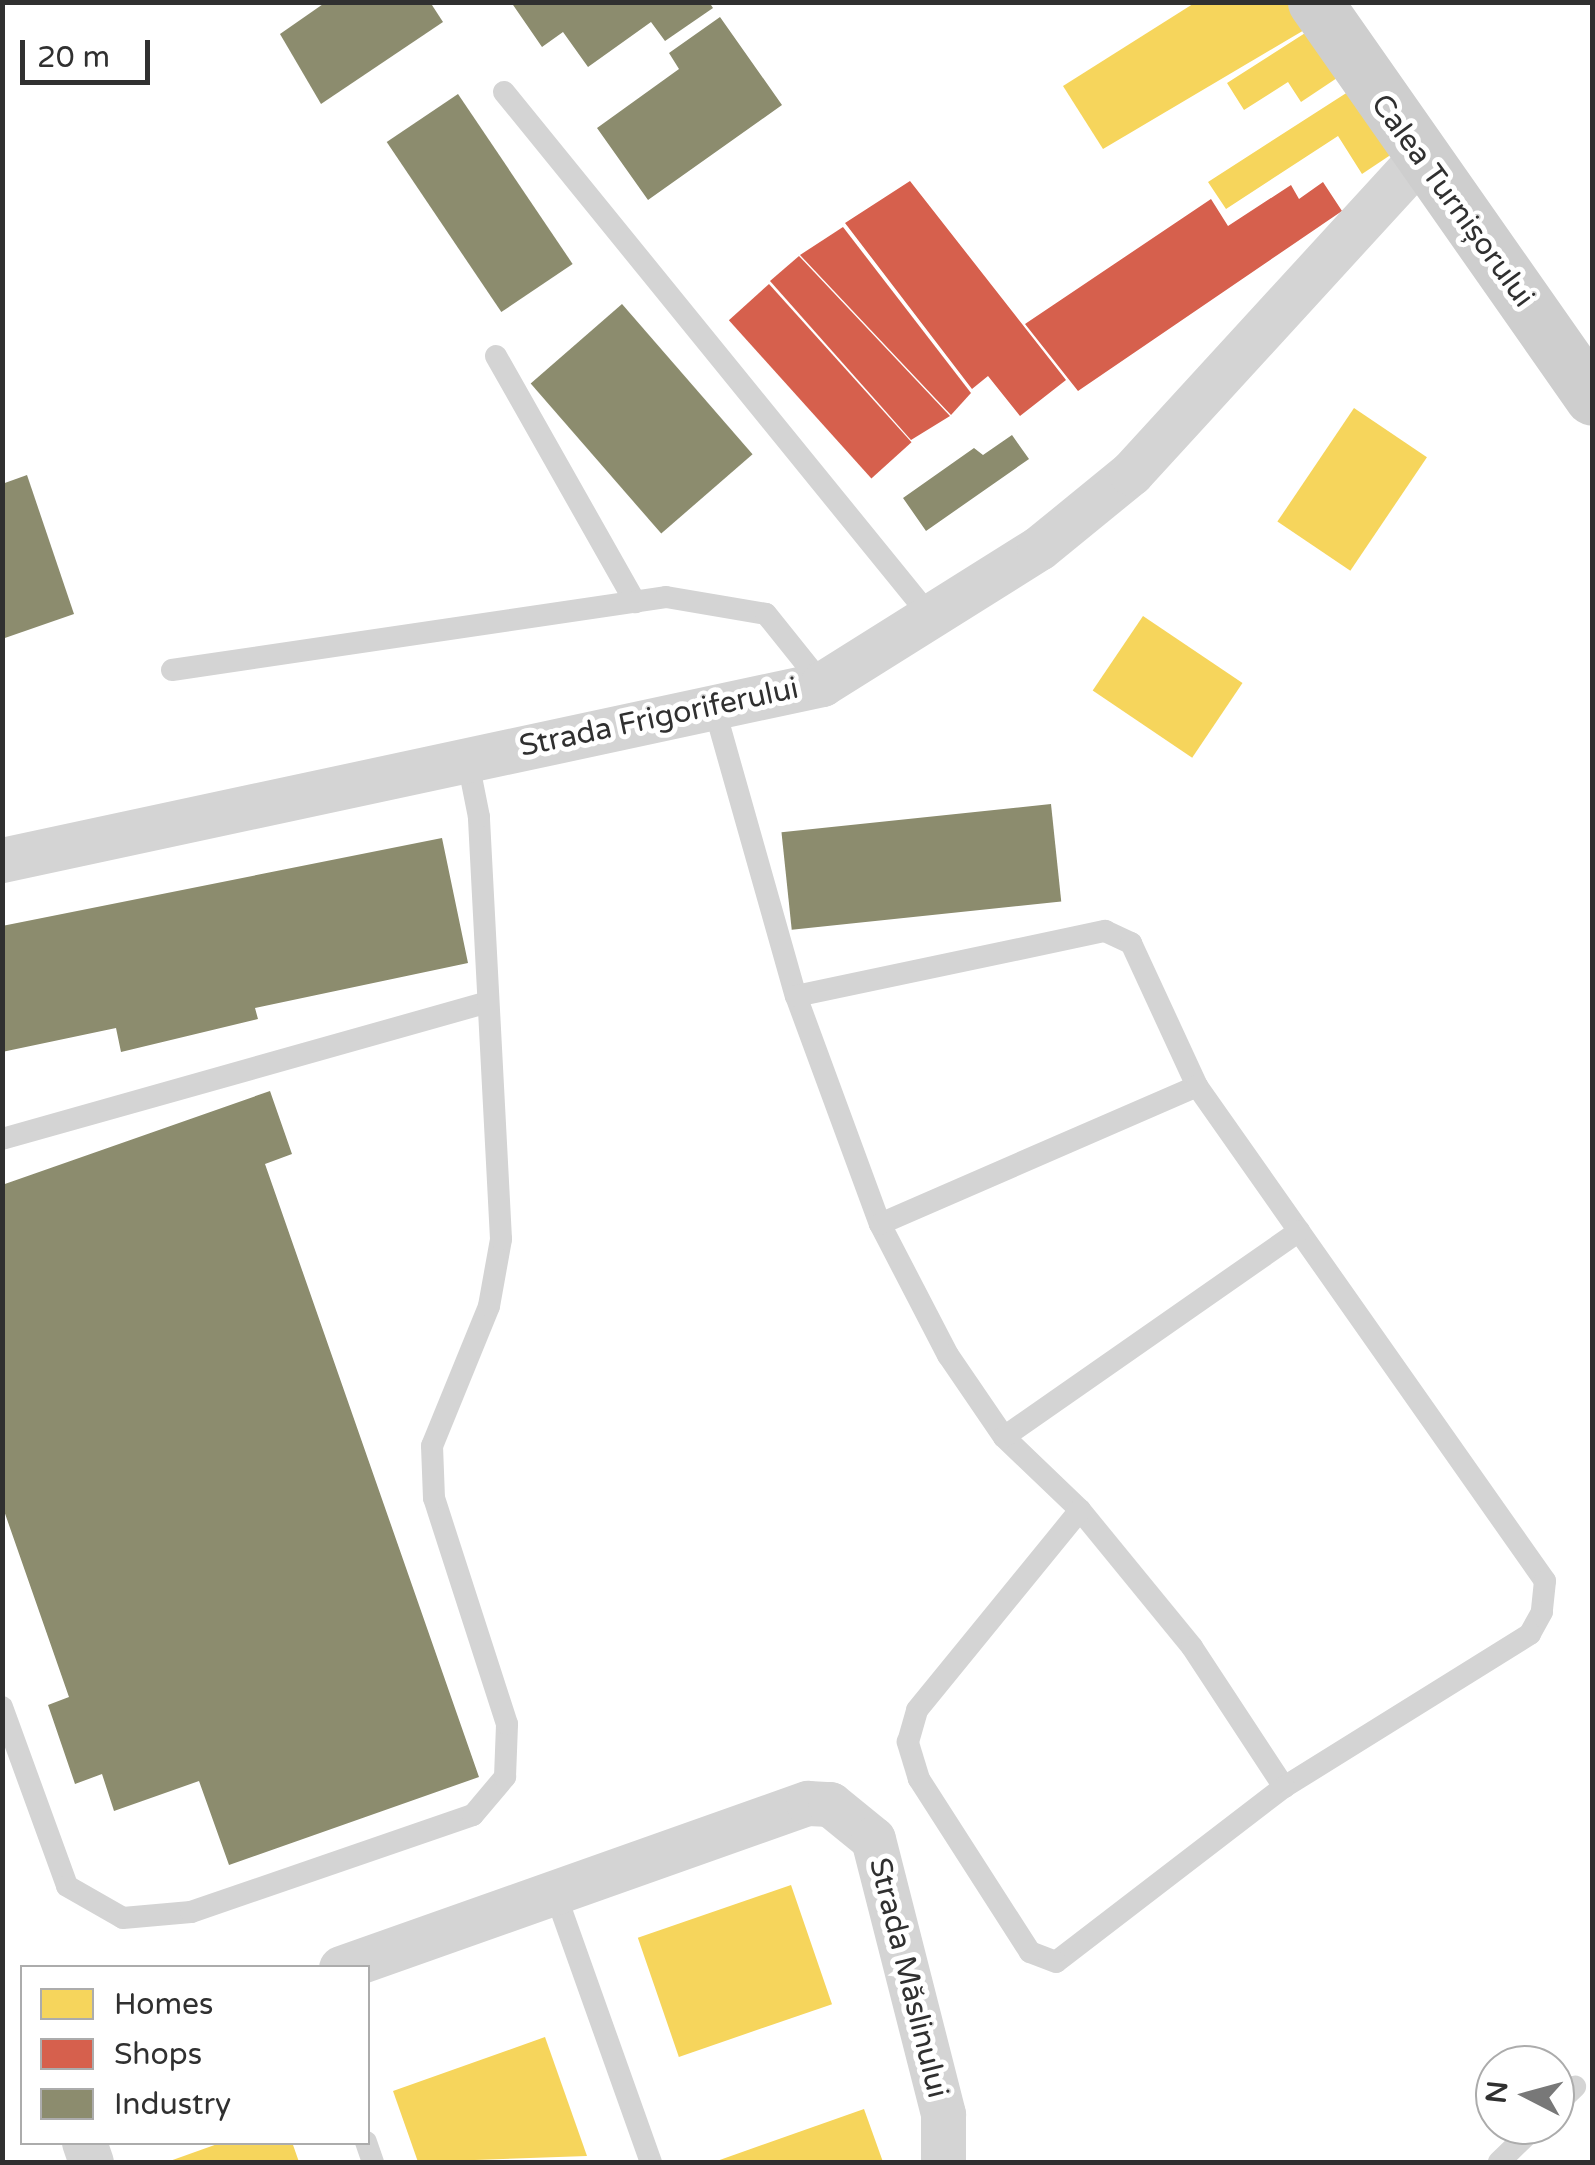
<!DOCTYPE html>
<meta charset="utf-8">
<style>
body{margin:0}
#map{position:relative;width:1595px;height:2165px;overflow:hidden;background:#fff;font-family:"Varela Round",sans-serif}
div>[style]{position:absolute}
.homes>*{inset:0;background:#f6d55c;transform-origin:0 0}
.shops>*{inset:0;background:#d6604d;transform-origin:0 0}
.industry>*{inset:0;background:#8c8c6e;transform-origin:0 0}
.lane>*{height:22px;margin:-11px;padding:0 11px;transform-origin:11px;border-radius:11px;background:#d4d4d4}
.street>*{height:45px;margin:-22.5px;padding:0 22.5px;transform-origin:22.5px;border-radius:22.5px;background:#d4d4d4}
.secondary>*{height:55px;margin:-27.5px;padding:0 27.5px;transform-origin:27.5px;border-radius:27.5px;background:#cecece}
span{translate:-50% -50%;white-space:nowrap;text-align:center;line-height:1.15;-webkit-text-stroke:10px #fff;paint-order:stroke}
.street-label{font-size:30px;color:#303030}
.frame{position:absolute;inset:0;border:5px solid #303030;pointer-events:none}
.legend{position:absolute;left:20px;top:1965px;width:350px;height:180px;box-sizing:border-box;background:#fff;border:2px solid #acacac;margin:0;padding:12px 18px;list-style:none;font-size:30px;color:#303030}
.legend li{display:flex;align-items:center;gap:20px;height:50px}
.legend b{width:50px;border:2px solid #acacac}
.north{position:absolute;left:1475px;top:2045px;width:100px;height:100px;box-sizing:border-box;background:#fff;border:2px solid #acacac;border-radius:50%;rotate:276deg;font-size:28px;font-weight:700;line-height:40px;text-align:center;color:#303030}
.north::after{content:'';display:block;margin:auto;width:35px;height:45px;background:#787878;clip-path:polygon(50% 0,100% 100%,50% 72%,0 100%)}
.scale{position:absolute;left:20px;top:40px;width:130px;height:45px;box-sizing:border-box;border:5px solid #303030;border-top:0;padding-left:12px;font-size:30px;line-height:35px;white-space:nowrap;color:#303030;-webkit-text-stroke:8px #fff;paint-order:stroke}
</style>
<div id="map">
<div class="homes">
<div style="clip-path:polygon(1196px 2px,1294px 2px,1311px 26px,1103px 149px,1063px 86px)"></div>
<div style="clip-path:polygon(1313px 28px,1343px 74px,1301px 102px,1288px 82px,1244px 110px,1227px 83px)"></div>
<div style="clip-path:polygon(1351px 90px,1392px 154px,1362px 174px,1338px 136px,1226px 209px,1208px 182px)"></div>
<div style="left:1354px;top:408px;width:88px;height:137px;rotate:34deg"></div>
<div style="left:1143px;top:616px;width:120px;height:90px;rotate:34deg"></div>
<div style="left:791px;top:1885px;width:126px;height:162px;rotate:71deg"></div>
<div style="clip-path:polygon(545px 2037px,587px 2156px,418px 2162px,393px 2091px)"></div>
<div style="clip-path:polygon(864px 2109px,883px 2162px,714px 2162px)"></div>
<div style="clip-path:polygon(223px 2142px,292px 2142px,299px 2162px,167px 2162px)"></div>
</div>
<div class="shops">
<div style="clip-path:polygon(910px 181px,1066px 380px,1020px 416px,988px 376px,972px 389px,845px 223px)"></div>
<div style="clip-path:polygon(1323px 182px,1342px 211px,1078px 391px,1025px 324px,1211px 199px,1228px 226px,1291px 185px,1299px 199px)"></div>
<div style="clip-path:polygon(843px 227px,971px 393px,951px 415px,800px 255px)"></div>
<div style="clip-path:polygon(799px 256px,950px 416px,911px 440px,770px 281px)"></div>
<div style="left:769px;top:284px;width:213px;height:54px;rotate:48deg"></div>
</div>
<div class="industry">
<div style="clip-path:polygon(326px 2px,430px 2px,443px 22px,321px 104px,280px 34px)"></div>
<div style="clip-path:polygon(511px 2px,709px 2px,713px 8px,665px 41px,651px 22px,588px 67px,563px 32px,542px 47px)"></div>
<div style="clip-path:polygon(720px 17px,782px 105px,648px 200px,597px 128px,679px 69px,669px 53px)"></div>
<div style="left:458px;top:94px;width:205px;height:86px;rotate:56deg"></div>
<div style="left:622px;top:304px;width:199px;height:121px;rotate:49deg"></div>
<div style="clip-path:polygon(1012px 435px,1029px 459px,926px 531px,903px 498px,974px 448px,983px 455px)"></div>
<div style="clip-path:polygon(27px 475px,74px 614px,2px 639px,2px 484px)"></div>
<div style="left:1051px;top:804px;width:98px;height:271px;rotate:84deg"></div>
<div style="clip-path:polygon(442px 838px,468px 963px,255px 1008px,258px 1019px,121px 1052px,116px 1028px,2px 1052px,2px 926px)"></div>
<div style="clip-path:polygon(270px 1091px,292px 1154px,265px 1164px,479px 1777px,229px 1865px,199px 1781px,114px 1811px,102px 1774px,75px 1784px,48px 1705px,69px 1697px,2px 1505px,2px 1185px)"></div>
</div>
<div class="lane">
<div style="left:504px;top:92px;width:669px;rotate:50.89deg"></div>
<div style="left:496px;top:356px;width:283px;rotate:60.5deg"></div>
<div style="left:172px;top:670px;width:499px;rotate:-8.4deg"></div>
<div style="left:666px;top:597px;width:101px;rotate:9.6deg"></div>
<div style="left:766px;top:614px;width:90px;rotate:51.3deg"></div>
<div style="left:714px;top:707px;width:300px;rotate:74.2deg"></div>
<div style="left:796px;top:996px;width:243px;rotate:69.8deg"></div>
<div style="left:880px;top:1224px;width:148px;rotate:62.6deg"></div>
<div style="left:948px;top:1355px;width:99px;rotate:55.7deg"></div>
<div style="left:1004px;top:1437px;width:105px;rotate:43.8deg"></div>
<div style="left:1080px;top:1510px;width:177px;rotate:50.7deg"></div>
<div style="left:1192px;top:1647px;width:168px;rotate:56.7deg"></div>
<div style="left:796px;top:996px;width:316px;rotate:-11.9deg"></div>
<div style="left:1105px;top:931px;width:29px;rotate:25deg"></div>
<div style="left:1131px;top:943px;width:157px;rotate:65.2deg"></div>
<div style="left:2px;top:1139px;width:502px;rotate:-15.73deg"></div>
<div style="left:880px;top:1224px;width:346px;rotate:-23.5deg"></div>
<div style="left:1197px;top:1086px;width:605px;rotate:54.89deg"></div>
<div style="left:1545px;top:1581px;width:31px;rotate:96deg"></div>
<div style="left:1542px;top:1612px;width:25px;rotate:119deg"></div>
<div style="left:1530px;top:1634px;width:290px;rotate:148.1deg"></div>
<div style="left:1284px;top:1787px;width:287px;rotate:142.5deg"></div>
<div style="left:1056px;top:1962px;width:28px;rotate:-159deg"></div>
<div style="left:1030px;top:1952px;width:206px;rotate:-122.7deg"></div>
<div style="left:919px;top:1779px;width:39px;rotate:-107deg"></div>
<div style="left:908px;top:1742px;width:33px;rotate:-74deg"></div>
<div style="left:917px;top:1710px;width:258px;rotate:-50.8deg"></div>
<div style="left:1004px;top:1437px;width:360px;rotate:-34.9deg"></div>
<div style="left:2px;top:1707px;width:190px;rotate:70deg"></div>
<div style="left:67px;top:1886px;width:64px;rotate:29.7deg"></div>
<div style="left:123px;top:1918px;width:68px;rotate:-5deg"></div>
<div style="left:191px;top:1912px;width:298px;rotate:-19deg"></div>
<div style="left:473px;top:1815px;width:50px;rotate:-49.9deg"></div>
<div style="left:505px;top:1777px;width:53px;rotate:-87.8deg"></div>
<div style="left:507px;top:1724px;width:237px;rotate:-107.9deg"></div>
<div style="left:434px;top:1498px;width:52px;rotate:-92.2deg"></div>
<div style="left:432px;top:1446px;width:151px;rotate:-67.8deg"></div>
<div style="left:489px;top:1306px;width:68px;rotate:-79.8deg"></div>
<div style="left:501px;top:1239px;width:423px;rotate:-93deg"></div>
<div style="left:479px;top:817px;width:61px;rotate:-101.3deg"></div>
<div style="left:554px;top:1890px;width:289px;rotate:70.4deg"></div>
<div style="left:1555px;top:2106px;width:28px;rotate:-44deg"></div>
<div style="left:366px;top:2142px;width:21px;rotate:71deg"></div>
<div style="left:1499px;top:2162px;width:53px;rotate:-44.2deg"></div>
</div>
<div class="street">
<div style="left:2px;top:860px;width:839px;rotate:-12.11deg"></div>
<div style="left:822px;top:684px;width:256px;rotate:-32.1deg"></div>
<div style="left:1039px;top:548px;width:119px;rotate:-39.2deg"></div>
<div style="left:1131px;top:473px;width:429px;rotate:-47.5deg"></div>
<div style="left:341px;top:1968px;width:495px;rotate:-19.5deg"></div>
<div style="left:808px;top:1803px;width:22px;rotate:3deg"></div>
<div style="left:830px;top:1804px;width:55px;rotate:39.1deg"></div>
<div style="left:873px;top:1839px;width:284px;rotate:75.7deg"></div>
<div style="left:943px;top:2114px;width:48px;rotate:90deg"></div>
<div style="left:84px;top:2142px;width:21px;rotate:71deg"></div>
</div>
<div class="secondary">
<div style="left:1315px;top:2px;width:483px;rotate:55deg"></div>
</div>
<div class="street-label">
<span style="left:1452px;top:201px;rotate:54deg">Calea Turnișorului</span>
<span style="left:659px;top:718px;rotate:-12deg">Strada Frigoriferului</span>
<span style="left:908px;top:1978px;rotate:76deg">Strada Măslinului</span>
</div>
<div class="frame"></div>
<ul class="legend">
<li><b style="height:28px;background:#f6d55c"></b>Homes</li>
<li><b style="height:28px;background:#d6604d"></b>Shops</li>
<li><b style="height:28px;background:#8c8c6e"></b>Industry</li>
</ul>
<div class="north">N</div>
<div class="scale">20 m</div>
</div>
